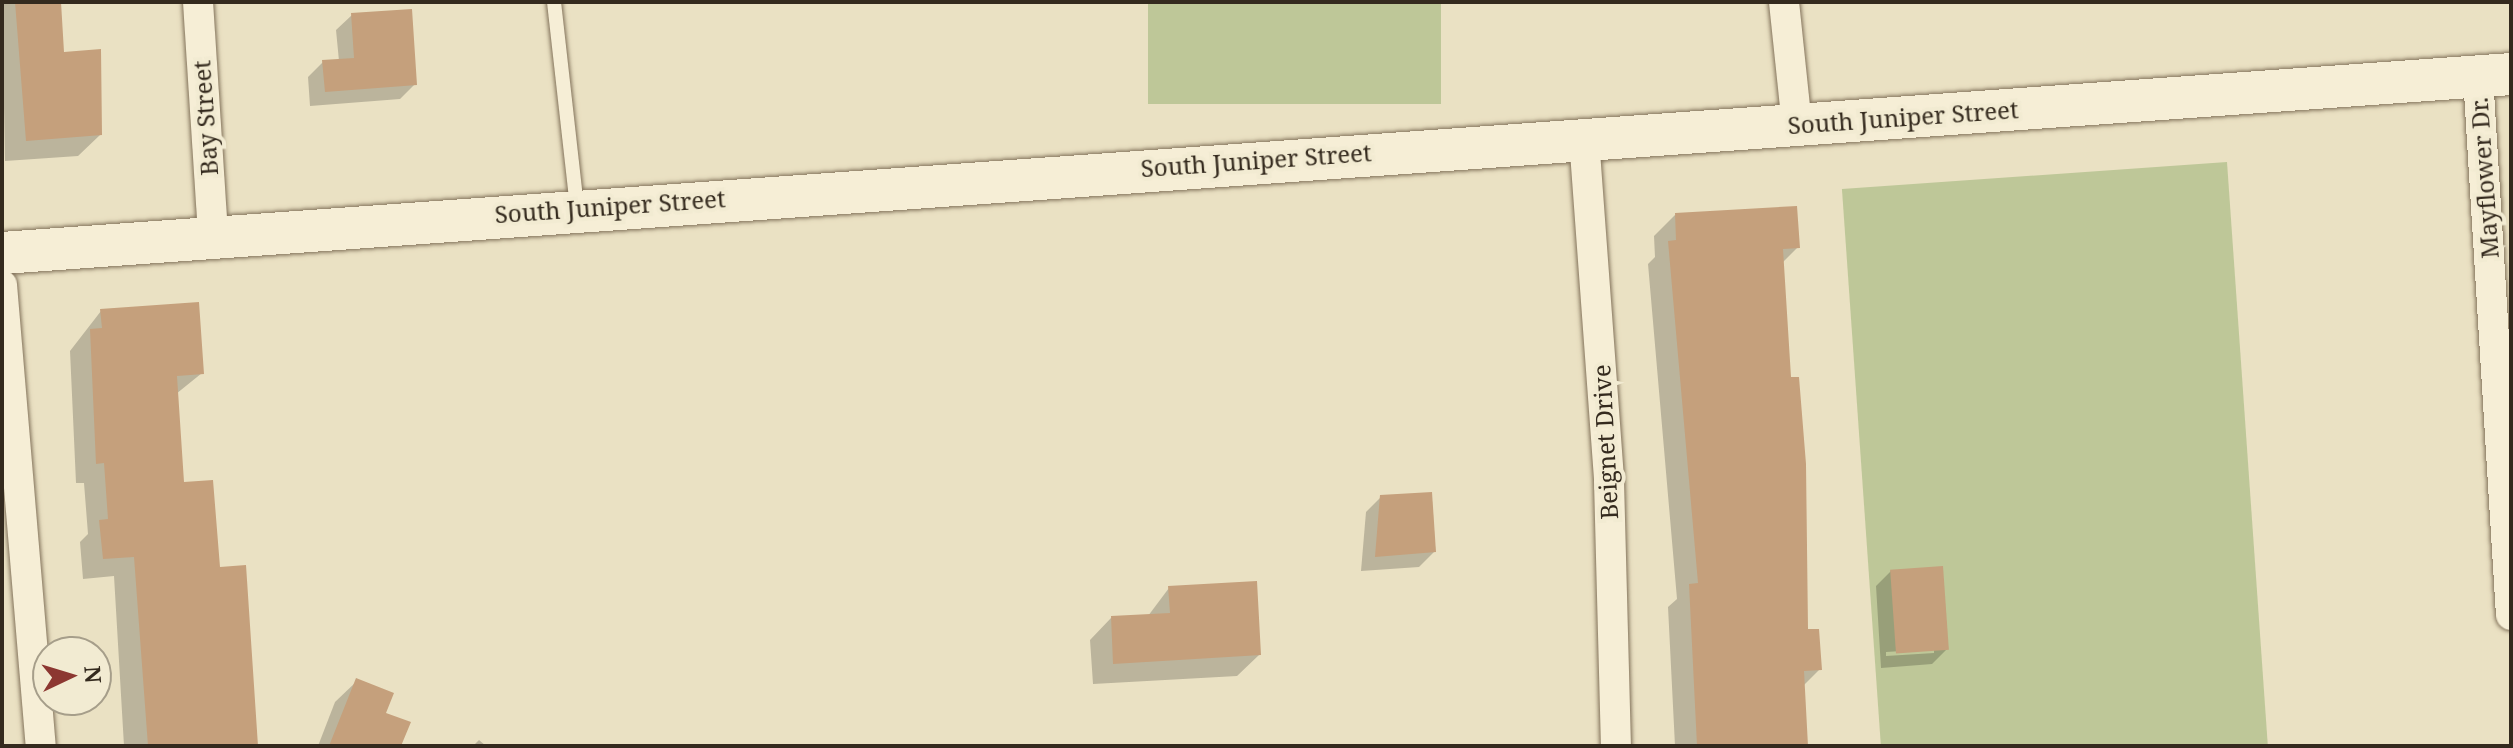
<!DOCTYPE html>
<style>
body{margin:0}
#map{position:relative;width:2513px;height:748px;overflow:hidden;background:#eae1c3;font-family:"Noto Serif",serif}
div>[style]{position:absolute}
.green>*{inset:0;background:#bec798;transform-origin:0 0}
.shadow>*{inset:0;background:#0003}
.building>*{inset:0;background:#c5a07c;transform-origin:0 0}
.roads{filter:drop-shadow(0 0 2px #83735b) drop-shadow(0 0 2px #83735b)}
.lane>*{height:14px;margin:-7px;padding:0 7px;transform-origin:7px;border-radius:7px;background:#f6eed6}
.street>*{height:30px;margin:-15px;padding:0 15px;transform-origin:15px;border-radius:15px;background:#f6eed6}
.secondary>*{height:42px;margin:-21px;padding:0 21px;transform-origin:21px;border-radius:21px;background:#f6eed6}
span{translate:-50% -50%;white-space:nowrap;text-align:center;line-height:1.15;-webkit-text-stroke:8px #f2ebd2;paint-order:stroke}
.street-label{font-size:24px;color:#342a1e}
.frame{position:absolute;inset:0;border:4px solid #342a1e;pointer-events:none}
.north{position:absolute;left:32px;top:636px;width:80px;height:80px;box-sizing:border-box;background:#f2ebd2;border:2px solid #a69e8a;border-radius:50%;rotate:86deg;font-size:22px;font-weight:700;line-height:32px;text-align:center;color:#342a1e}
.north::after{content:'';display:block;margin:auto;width:28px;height:36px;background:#8c3731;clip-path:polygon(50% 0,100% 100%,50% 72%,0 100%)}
</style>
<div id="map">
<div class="green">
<div style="left:1148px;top:2px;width:293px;height:102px"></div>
<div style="left:2227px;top:162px;width:585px;height:386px;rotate:86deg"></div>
</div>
<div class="shadow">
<div style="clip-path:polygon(2px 2px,59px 2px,62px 54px,100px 135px,78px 156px,5px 161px)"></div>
<div style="clip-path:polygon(352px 15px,415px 84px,400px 99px,310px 106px,308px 77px,323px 62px,339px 61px,336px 30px)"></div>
<div style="clip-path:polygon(1675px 215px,1798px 247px,1782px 263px,1806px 631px,1820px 669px,1803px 686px,1806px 746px,1675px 746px,1668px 607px,1677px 599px,1648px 264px,1655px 257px,1654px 236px)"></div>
<div style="clip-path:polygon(101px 311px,202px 373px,176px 394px,182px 484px,218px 569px,256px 746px,124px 746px,114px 576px,83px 579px,80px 542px,88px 534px,84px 483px,76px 483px,70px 351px)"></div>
<div style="clip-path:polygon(1381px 497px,1434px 552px,1419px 567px,1361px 571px,1366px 512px)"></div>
<div style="clip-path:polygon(evenodd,1891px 571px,1947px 649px,1932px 664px,1881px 668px,1876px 586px,1891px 571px,1934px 649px,1934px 653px,1886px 656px,1886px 652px,1934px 649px)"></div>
<div style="clip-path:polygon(1169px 588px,1259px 655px,1237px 676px,1093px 684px,1090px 640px,1111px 618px,1148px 616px)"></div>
<div style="clip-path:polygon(357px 681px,383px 714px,399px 746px,318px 746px,335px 702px)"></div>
<div style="clip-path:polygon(479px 740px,486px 746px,473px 746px)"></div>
</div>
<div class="building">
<div style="clip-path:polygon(15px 2px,61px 2px,64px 52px,101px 49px,102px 135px,26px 141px)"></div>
<div style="clip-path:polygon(412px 9px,417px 85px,325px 92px,322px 60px,354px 58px,351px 13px)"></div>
<div style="clip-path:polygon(1797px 206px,1800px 248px,1783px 249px,1791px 377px,1799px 377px,1806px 464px,1808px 629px,1819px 629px,1822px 670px,1804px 671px,1808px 746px,1697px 746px,1689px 584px,1698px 583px,1668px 241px,1676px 240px,1675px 213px)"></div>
<div style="clip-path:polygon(199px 302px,204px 374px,177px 376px,184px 482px,213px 480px,220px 567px,246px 565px,258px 746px,148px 746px,134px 557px,103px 559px,99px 520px,108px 519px,104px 463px,96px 464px,90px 329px,102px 328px,100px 309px)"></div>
<div style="clip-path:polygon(1432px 492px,1436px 552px,1375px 557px,1380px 495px)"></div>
<div style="left:1943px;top:566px;width:84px;height:53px;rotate:86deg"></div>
<div style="clip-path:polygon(1257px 581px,1261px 655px,1113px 664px,1111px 616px,1170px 613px,1168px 586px)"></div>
<div style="clip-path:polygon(356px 678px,394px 693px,386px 713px,411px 722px,401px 746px,329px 746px)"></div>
</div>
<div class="roads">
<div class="lane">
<div style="left:554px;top:2px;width:207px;rotate:83.6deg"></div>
</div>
<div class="street">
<div style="left:198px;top:2px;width:233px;rotate:86.3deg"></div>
<div style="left:1784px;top:2px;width:125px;rotate:84deg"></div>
<div style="left:2478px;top:76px;width:540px;rotate:86.5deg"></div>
<div style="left:1584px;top:138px;width:344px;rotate:85.8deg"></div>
<div style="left:1609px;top:481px;width:265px;rotate:88.5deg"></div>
<div style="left:2px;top:285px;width:463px;rotate:85.2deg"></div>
</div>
<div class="secondary">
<div style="left:2px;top:253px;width:2515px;rotate:-4.08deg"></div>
</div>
</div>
<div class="street-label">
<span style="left:1903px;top:117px;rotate:-4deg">South Juniper Street</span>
<span style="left:205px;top:118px;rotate:-94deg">Bay Street</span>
<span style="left:1256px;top:160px;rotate:-4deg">South Juniper Street</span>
<span style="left:2484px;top:178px;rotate:-94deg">Mayflower Dr.</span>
<span style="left:610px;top:206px;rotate:-4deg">South Juniper Street</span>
<span style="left:1605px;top:442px;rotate:-93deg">Beignet Drive</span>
</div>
<div class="frame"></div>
<div class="north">N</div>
</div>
